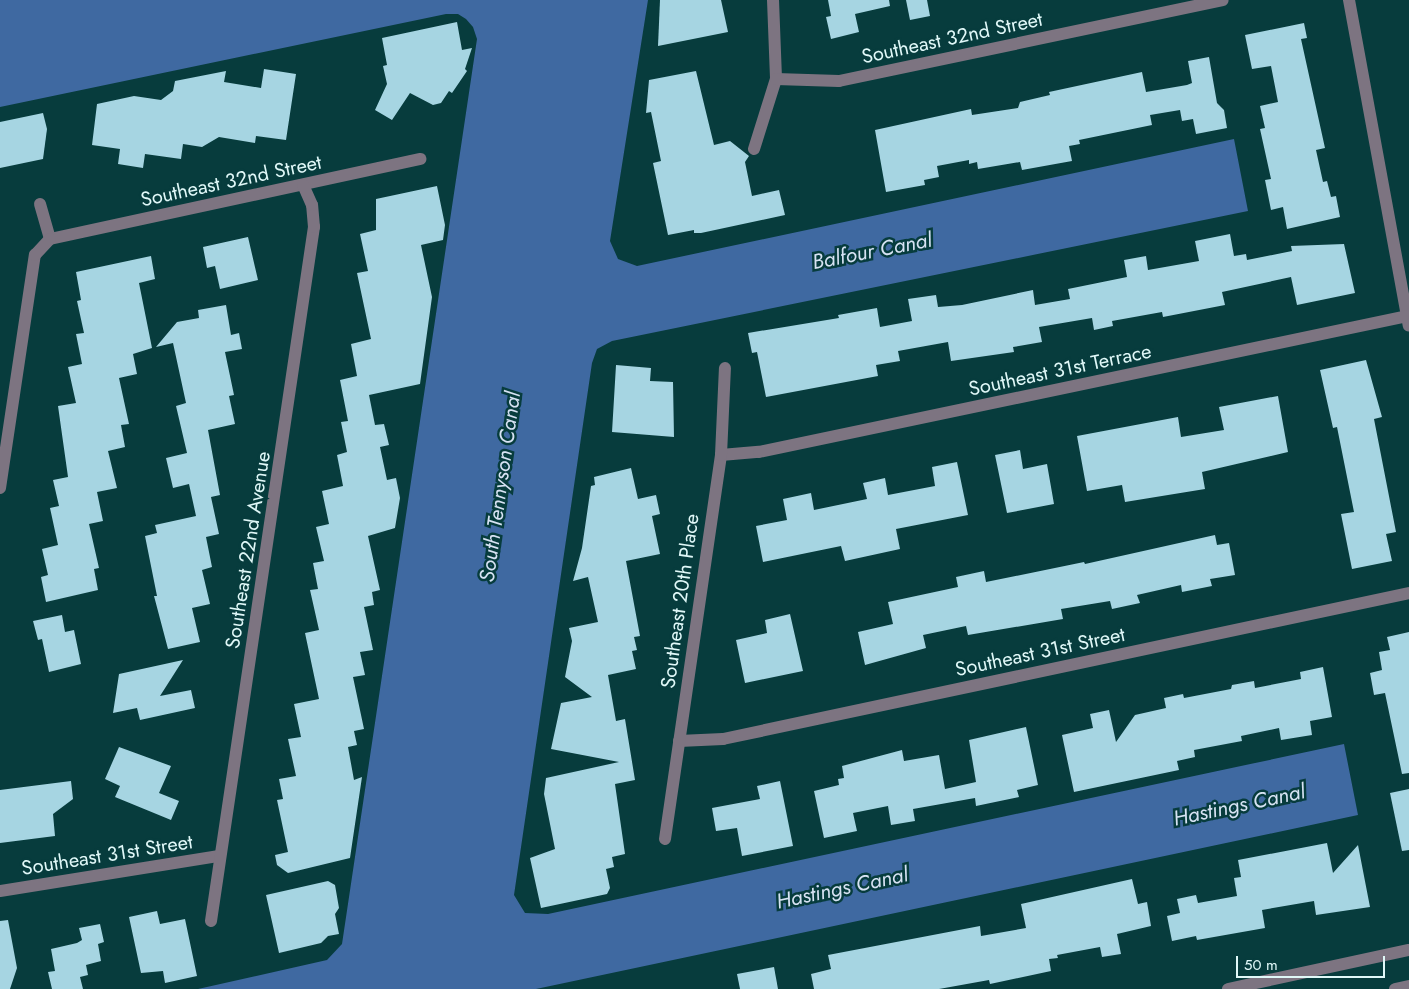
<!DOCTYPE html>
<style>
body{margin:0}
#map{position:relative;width:1409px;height:989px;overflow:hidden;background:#073c3d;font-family:Jost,sans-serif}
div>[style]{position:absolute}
.water>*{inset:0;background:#3f69a1}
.building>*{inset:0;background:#a6d5e2}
.minor>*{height:12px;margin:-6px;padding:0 6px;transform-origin:6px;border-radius:6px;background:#7d7481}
span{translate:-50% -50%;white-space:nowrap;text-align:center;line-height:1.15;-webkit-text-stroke:5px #073c3d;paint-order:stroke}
.street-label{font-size:20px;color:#e0f8f8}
.water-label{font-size:21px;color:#d7e3f4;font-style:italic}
.scale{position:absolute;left:1236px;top:956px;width:149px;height:22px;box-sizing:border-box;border:2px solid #e0f8f8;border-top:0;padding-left:6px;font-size:15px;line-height:18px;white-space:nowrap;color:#e0f8f8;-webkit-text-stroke:4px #073c3d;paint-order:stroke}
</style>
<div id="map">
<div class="water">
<div style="clip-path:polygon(0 0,648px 0,610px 241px,618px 259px,637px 266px,1234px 139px,1248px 211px,612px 341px,597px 349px,592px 363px,514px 895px,525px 913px,548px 914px,1344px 744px,1358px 815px,536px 989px,198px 989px,327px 960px,342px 944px,477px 39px,473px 27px,466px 19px,458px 14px,446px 14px,0 107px)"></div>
</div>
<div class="building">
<div style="clip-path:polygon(660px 0,721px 0,728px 32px,658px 46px)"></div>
<div style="clip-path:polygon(828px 0,889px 0,890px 6px,855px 14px,859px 32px,831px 39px,826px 17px,831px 16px)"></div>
<div style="clip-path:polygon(906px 0,927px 0,930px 16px,910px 20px)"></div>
<div style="clip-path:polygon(457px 22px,462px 50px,472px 48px,465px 69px,467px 71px,452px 93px,449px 91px,441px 103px,433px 105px,410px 93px,392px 120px,375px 110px,387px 84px,383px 66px,387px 65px,382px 38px)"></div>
<div style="clip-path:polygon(1304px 23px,1307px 38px,1301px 39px,1325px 148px,1316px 150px,1323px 182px,1327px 181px,1331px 197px,1336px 196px,1340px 217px,1287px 229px,1283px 207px,1271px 210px,1265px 180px,1271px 179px,1260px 129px,1265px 128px,1260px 106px,1278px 102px,1271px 66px,1252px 69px,1245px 35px)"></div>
<div style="clip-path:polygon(1209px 57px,1217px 103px,1224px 110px,1227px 128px,1196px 134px,1193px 119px,1182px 121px,1180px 110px,1150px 115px,1152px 125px,1079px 140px,1080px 144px,1069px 146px,1072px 161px,1022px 170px,1020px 162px,978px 169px,977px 162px,969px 164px,969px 160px,937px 166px,939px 177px,924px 180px,925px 185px,886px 192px,875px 130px,971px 109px,972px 115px,1018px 108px,1020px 102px,1050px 95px,1049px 92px,1142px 72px,1146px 92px,1187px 85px,1192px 83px,1188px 61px)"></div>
<div style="clip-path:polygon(264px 69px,296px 74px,286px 140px,256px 136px,255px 143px,219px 137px,202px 147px,183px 144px,181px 159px,145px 154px,143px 168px,118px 164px,120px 149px,92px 145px,97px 104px,134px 96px,161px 100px,173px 91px,175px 81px,226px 71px,224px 82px,261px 88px)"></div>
<div style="clip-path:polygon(696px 71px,714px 145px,730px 141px,749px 156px,745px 162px,752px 196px,779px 190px,785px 215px,701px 233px,694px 233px,694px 230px,668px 235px,653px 163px,661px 161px,651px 112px,646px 113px,649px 80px)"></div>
<div style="clip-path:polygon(43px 113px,47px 129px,43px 159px,0 168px,0 122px)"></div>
<div style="clip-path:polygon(437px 186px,445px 225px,443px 240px,421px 245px,432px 297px,420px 384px,369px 395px,375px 425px,384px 424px,389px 445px,380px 447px,387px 480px,396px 478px,400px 498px,395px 528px,368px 536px,380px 590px,372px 592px,374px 605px,364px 607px,373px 650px,360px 652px,365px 675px,353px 677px,364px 729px,354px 731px,357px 745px,348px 747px,354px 780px,362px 777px,350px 858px,288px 873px,277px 865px,275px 855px,288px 852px,277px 800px,283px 799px,279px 779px,296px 776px,288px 739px,301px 737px,294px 704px,319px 699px,305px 633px,319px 630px,310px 590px,318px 589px,313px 563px,324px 561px,316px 527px,329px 524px,322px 491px,343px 486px,337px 455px,347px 452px,341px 422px,348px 421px,340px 380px,357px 376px,351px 344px,371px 339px,357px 273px,368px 271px,360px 234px,376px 230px,376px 199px)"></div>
<div style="clip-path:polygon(1230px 234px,1234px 256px,1246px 254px,1247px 260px,1292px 251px,1291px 246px,1344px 244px,1355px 293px,1297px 305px,1291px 277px,1222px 292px,1225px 305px,1163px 317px,1162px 312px,1112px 321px,1113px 326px,1094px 330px,1092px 318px,1039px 327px,1042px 342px,1013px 347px,1014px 352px,951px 361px,948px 342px,898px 351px,900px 361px,876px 365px,878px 376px,766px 397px,757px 352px,752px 353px,748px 333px,839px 318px,838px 315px,877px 308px,880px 327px,912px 321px,908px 299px,936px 295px,938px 307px,962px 305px,1033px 290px,1035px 305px,1070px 299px,1068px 289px,1127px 277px,1124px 260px,1146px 256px,1148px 270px,1199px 261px,1195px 241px)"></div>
<div style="clip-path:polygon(248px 237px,258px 280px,220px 289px,215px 266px,207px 268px,203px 247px)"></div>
<div style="clip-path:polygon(151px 256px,155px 279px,139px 283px,152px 348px,133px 354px,137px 374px,119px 378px,129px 424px,121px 425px,125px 447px,108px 451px,117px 488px,97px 492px,103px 521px,89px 524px,99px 568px,94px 569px,98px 590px,46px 602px,41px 577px,48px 575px,42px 549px,58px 545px,50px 508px,59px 506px,53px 480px,68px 477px,58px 406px,76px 403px,68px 367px,82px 364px,76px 334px,84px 333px,77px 301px,81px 300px,76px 272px)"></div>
<div style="clip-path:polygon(226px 305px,231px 335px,239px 333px,242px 349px,225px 352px,234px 395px,229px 396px,235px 424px,208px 430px,220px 495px,211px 497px,219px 534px,206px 537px,212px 567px,202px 570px,210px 604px,192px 608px,200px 642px,168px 649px,154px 596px,157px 596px,145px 536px,157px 533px,155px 525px,196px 516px,189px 484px,173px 488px,166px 458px,187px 453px,176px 406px,186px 403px,173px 343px,156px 347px,177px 322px,199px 318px,198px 310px)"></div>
<div style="clip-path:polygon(1366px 360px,1382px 417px,1374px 419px,1396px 532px,1386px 534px,1392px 561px,1352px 569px,1341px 514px,1354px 512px,1337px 427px,1333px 428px,1320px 370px)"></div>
<div style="clip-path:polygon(616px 365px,651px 368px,650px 381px,673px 382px,674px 437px,612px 432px)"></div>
<div style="clip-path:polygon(1278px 396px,1288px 452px,1202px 472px,1205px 489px,1125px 502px,1122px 485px,1087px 491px,1077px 436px,1178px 417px,1181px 437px,1224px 430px,1219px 407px)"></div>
<div style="clip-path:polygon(1020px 450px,1023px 469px,1047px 464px,1054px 504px,1007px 513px,995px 455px)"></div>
<div style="clip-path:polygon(957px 462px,968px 515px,896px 529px,900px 549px,845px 561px,841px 546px,763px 562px,756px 526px,787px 520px,783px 499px,811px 493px,814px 510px,867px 499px,863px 483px,885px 478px,888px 495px,935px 486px,932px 467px)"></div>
<div style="clip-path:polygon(631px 468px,638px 499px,656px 495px,660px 514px,652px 516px,660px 554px,626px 561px,640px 636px,634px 637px,637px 650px,632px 651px,636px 669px,608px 675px,616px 721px,625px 719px,635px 780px,615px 784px,625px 854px,612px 857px,614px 867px,606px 869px,610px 888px,607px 894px,541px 908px,530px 858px,555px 849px,544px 794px,546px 778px,619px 762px,551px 749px,561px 703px,592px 697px,565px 677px,572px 641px,569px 628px,598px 622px,588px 577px,573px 581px,582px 548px,591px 486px,595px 485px,594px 477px)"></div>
<div style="clip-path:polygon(1215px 535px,1217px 545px,1229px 543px,1235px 575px,1210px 579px,1212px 586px,1182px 592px,1181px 585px,1137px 595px,1140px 603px,1112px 609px,1110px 601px,1061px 609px,1063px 619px,968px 635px,966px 626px,923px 635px,926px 648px,865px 665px,858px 632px,893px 624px,888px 602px,958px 587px,956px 577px,984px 571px,986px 582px,1084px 562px,1085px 564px)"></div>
<div style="clip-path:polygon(790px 614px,803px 671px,745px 683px,736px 640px,767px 633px,765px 620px)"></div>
<div style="clip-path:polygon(62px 615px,65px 632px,74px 630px,81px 664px,49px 672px,42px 639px,38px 640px,33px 621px)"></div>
<div style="clip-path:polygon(1409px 632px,1409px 773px,1402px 774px,1385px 693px,1374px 695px,1370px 673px,1382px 670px,1379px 652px,1390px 650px,1387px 637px)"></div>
<div style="clip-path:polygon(183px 660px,160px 696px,191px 690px,195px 708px,140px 720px,137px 708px,113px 713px,119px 674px)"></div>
<div style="clip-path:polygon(1323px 667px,1332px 717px,1310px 721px,1312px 735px,1281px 740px,1279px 728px,1241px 736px,1242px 741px,1194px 750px,1195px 757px,1177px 761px,1179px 770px,1074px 792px,1062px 735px,1093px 728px,1090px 714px,1109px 710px,1116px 742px,1135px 715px,1166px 708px,1164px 698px,1183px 694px,1184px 698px,1231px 689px,1232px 685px,1254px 681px,1255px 688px,1301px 679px,1300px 672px)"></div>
<div style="clip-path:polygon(1026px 727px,1038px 785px,1017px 790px,1019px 797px,976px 806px,975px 798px,913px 809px,915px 821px,891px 825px,888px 806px,853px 813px,857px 831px,824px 838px,814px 791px,839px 785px,838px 779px,844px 778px,842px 766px,902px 750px,904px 761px,939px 755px,945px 789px,976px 782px,969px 740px)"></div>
<div style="clip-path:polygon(119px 747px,171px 766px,159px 793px,179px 801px,171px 820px,115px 797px,120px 786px,105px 779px)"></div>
<div style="clip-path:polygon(71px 781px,73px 799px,53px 814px,55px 836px,0 843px,0 790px)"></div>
<div style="clip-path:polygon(780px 781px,793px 846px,742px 856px,737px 828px,716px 831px,712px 808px,760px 799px,757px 786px)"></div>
<div style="clip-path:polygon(1409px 789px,1409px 850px,1402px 851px,1390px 793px)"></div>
<div style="clip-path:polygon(1327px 843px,1333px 873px,1358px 845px,1370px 907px,1316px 915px,1314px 901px,1262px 910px,1265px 928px,1197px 940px,1196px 936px,1172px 941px,1167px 916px,1180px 913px,1177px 899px,1196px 895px,1198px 903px,1237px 896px,1234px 878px,1241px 877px,1238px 860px)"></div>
<div style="clip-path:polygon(1132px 879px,1138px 904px,1147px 902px,1151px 926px,1117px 934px,1121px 954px,1102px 957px,1100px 947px,1057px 955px,1058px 958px,1049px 959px,1051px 971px,990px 984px,989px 980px,939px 989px,814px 989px,811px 974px,831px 969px,828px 955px,980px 926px,981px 936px,1026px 928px,1021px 904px)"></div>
<div style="clip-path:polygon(328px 881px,335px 885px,339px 908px,335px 914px,339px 934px,328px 936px,321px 943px,279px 953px,266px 895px)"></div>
<div style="clip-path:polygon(157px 911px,160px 924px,185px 919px,197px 976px,165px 983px,163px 971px,141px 973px,129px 917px)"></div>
<div style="clip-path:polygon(8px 920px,17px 968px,10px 989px,0 989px,0 921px)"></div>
<div style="clip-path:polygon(100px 924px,104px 942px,98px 944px,101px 961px,86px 965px,88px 975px,80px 977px,83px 989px,52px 989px,48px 972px,55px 971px,51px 949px,77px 943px,82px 940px,79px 928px)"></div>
<div style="clip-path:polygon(774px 967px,778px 989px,740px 989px,737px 974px)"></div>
</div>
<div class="minor">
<div style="left:773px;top:0;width:79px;rotate:87.8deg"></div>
<div style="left:1349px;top:0;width:331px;rotate:79.6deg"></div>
<div style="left:754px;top:149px;width:73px;rotate:-72.6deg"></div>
<div style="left:776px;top:79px;width:63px;rotate:1.8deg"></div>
<div style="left:839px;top:81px;width:392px;rotate:-11.9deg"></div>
<div style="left:40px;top:204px;width:36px;rotate:74deg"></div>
<div style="left:50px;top:239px;width:379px;rotate:-12.2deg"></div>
<div style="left:721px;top:455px;width:38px;rotate:-5deg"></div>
<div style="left:759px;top:452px;width:662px;rotate:-11.85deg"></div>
<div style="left:0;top:488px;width:236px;rotate:-81.5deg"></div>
<div style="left:35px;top:255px;width:22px;rotate:-47deg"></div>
<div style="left:679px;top:741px;width:44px;rotate:-2.6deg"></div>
<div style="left:723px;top:739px;width:701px;rotate:-12.01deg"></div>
<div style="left:665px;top:839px;width:388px;rotate:-81.7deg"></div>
<div style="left:721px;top:455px;width:87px;rotate:-87.4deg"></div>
<div style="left:0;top:891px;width:222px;rotate:-9.1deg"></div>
<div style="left:211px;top:921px;width:702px;rotate:-81.56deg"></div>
<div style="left:314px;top:227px;width:22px;rotate:-95deg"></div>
<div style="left:312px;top:205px;width:22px;rotate:-114deg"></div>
<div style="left:1228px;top:989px;width:185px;rotate:-12.2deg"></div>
<div style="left:1395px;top:989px;width:14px;rotate:-12deg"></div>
</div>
<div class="street-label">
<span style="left:952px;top:38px;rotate:-12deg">Southeast 32nd Street</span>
<span style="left:231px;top:181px;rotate:-12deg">Southeast 32nd Street</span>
<span style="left:1060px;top:370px;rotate:-12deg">Southeast 31st Terrace</span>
<span style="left:248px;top:550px;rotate:-81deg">Southeast 22nd Avenue</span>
<span style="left:680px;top:601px;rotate:-82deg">Southeast 20th Place</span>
<span style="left:1040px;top:652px;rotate:-12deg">Southeast 31st Street</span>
<span style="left:107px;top:855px;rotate:-9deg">Southeast 31st Street</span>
</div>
<div class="water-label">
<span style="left:872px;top:251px;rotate:-11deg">Balfour Canal</span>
<span style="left:500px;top:487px;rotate:-82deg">South Tennyson Canal</span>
<span style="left:1239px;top:805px;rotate:-12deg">Hastings Canal</span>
<span style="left:842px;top:888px;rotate:-12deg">Hastings Canal</span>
</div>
<div class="scale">50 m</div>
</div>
